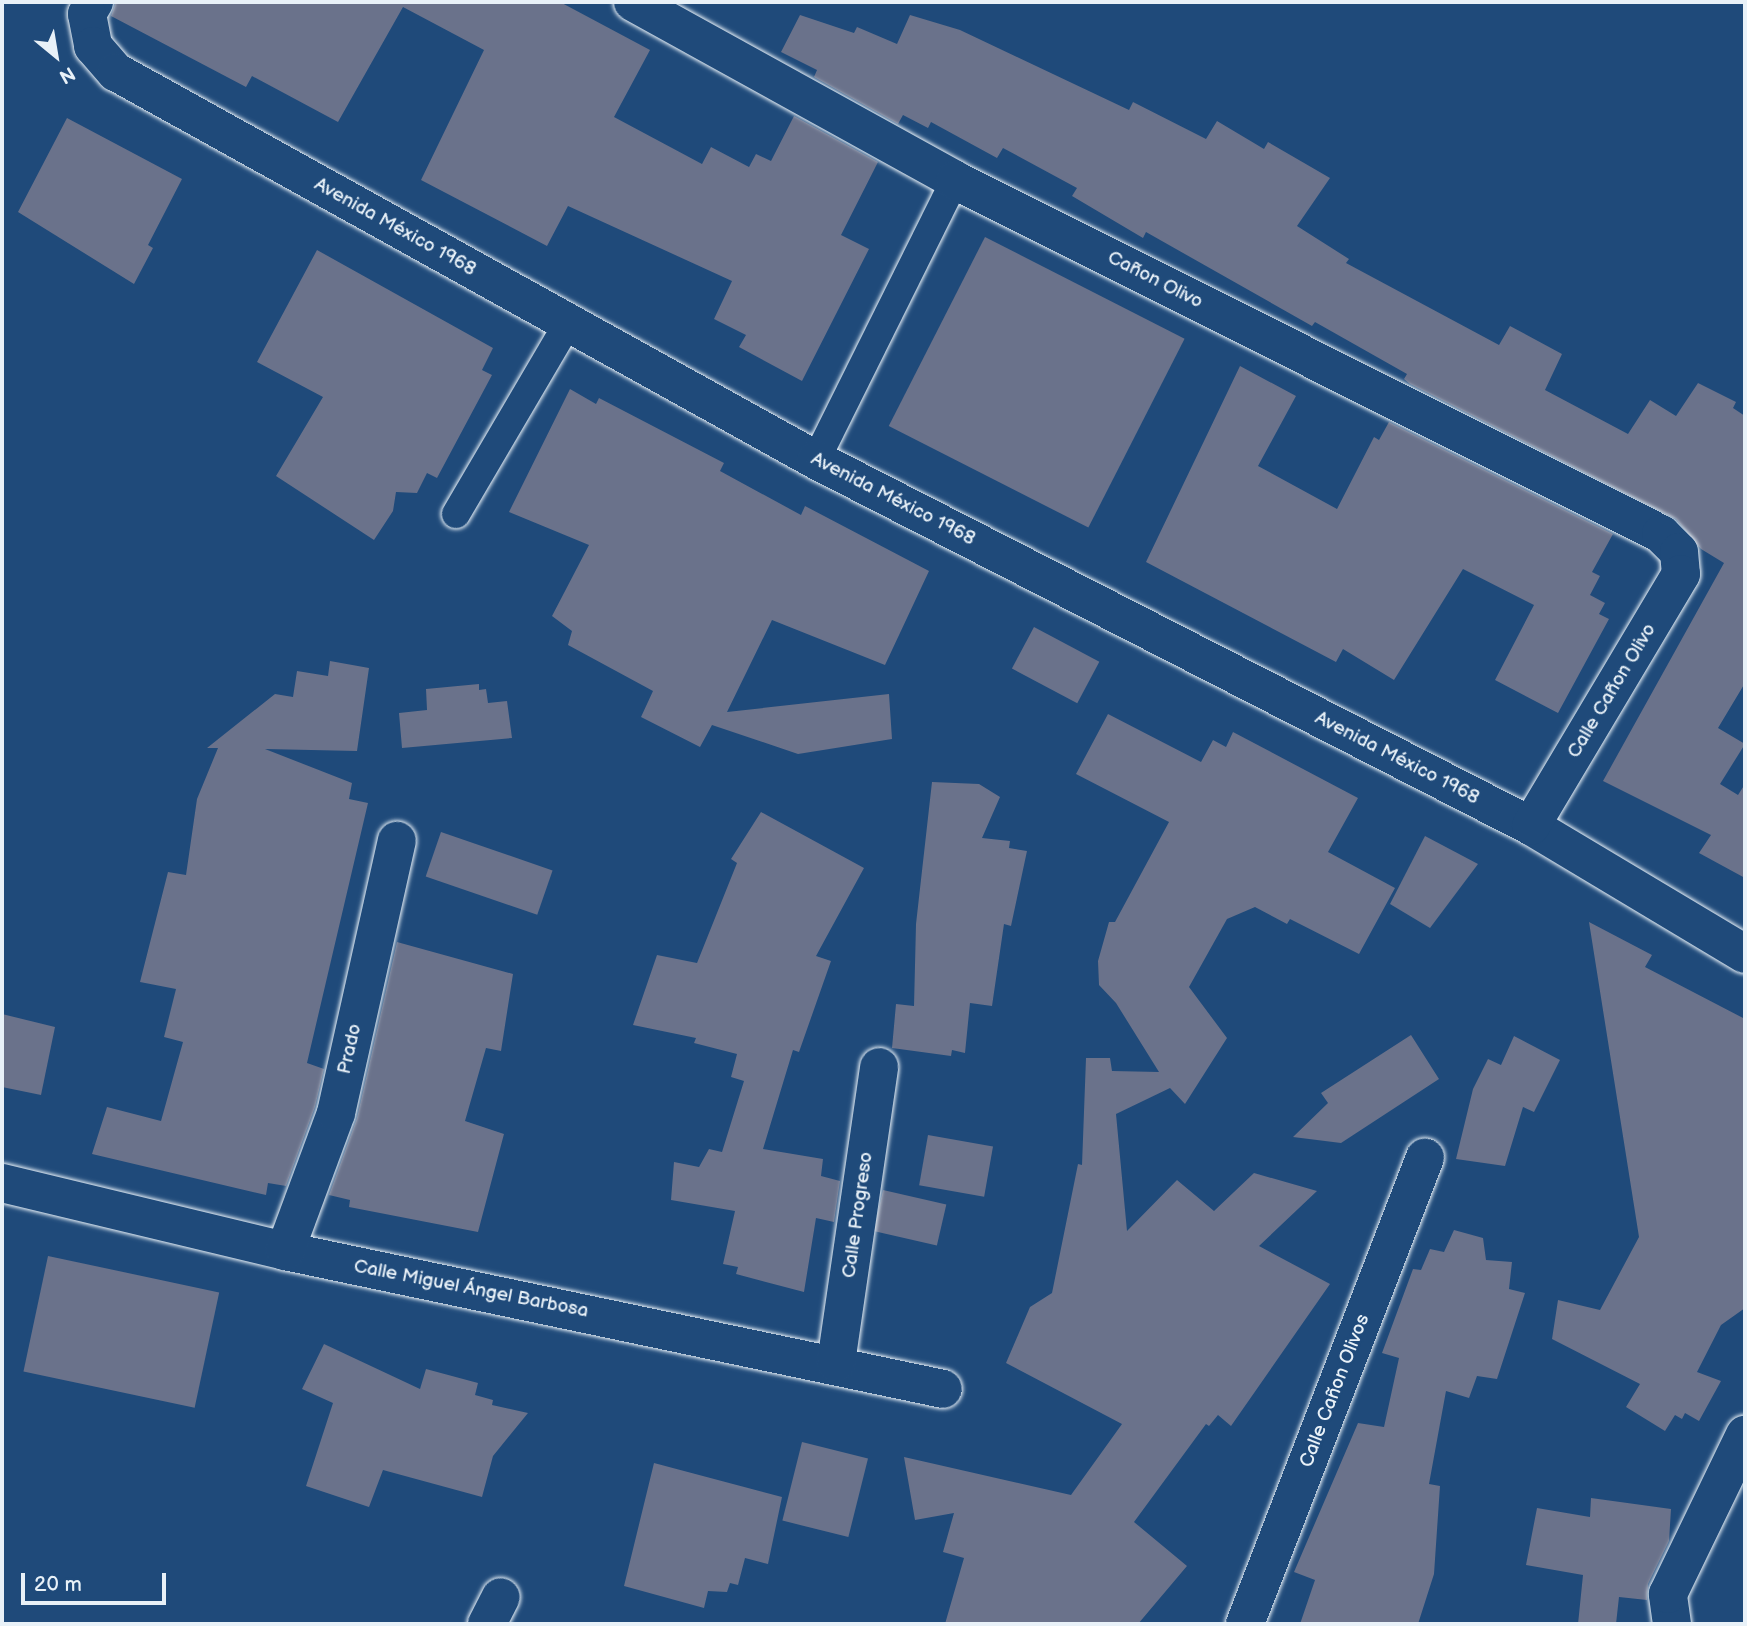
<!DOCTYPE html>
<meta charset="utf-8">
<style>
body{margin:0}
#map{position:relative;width:1747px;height:1626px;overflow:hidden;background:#1f4a7a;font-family:"Balsamiq Sans",sans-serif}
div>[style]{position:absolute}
.building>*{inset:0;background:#6a728b;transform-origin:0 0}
.roads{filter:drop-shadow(0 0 2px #e8f1f8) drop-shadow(0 0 2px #e8f1f8)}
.lane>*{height:28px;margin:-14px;padding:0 14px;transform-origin:14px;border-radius:14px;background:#1f4a7a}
.street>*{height:38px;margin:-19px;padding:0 19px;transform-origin:19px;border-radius:19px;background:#1f4a7a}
span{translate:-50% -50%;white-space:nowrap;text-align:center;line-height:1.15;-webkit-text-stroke:5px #1f4a7a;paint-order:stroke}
.street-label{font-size:19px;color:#e8f1f8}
.frame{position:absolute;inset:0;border:4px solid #e8f1f8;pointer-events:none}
.north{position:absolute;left:21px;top:21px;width:70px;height:70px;-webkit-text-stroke:5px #1f4a7a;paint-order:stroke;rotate:150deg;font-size:19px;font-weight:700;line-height:28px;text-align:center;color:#e8f1f8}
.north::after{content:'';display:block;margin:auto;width:24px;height:32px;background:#e8f1f8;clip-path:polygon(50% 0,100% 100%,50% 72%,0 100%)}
.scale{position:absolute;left:21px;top:1573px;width:145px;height:32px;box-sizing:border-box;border:4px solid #e8f1f8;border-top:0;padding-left:9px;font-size:21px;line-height:24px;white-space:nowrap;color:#e8f1f8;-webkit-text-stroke:5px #1f4a7a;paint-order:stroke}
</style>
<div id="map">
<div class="building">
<div style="clip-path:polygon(116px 2px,560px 2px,650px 50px,614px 117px,702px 164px,711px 147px,749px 167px,756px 154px,771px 161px,794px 116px,878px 162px,841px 235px,869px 249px,802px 381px,739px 347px,746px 335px,714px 319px,732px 281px,568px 206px,547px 246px,421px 180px,484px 50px,403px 7px,338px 122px,252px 76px,246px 87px,111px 16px)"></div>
<div style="clip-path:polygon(800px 15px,854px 33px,857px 27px,897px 44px,910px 15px,960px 30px,1129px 110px,1133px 102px,1206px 139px,1217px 121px,1264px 149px,1268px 142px,1330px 178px,1297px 226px,1349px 259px,1346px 263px,1499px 345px,1510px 326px,1562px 354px,1545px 390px,1628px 434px,1650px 400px,1676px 416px,1698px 383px,1736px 402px,1733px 408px,1745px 416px,1745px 683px,1718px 728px,1745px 744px,1720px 784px,1738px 795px,1745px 784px,1745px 878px,1699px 853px,1711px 835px,1603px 781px,1724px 563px,1701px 549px,1676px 519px,1410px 384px,1404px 379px,1407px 374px,1315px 322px,1312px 326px,1146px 232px,1143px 238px,1072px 196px,1077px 188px,1003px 148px,997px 158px,931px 122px,928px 128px,903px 115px,898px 124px,814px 77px,817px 70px,781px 52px)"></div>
<div style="clip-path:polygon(67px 118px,182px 179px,148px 245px,153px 248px,134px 284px,18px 212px)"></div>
<div style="left:985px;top:237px;width:224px;height:212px;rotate:27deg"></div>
<div style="clip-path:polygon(317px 250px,493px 348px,482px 370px,492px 375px,437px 478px,427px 473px,417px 493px,396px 492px,393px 511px,374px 540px,276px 476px,323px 397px,257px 362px)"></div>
<div style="clip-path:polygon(1240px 366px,1296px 396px,1258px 466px,1337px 509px,1374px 437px,1379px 440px,1389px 422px,1613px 534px,1592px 572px,1600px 576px,1590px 595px,1605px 603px,1599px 614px,1609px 619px,1558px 713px,1495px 680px,1534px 605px,1463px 569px,1394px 680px,1343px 649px,1336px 662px,1146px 562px)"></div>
<div style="clip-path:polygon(570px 389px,596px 404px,599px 398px,724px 463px,720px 471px,801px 515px,805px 506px,929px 571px,885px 665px,772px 620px,727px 712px,889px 694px,892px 739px,798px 754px,712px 725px,700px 747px,641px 717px,653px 691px,568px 645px,572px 631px,552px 616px,589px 545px,509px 512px)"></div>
<div style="left:1034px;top:627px;width:74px;height:47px;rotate:28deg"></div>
<div style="clip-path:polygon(330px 661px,369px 668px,357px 751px,265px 749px,352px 783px,349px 799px,368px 803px,307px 1063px,324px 1069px,315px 1107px,286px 1186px,268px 1183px,266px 1195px,92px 1154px,107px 1107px,161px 1121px,183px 1042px,164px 1037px,176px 989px,140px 982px,168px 872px,186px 875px,197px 799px,218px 748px,207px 748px,275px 694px,293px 697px,297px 671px,328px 676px)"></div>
<div style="clip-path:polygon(479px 684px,479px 690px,486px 689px,488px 703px,507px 701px,512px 738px,402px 748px,399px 713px,427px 710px,426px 689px)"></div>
<div style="clip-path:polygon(1108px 714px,1201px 762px,1213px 740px,1226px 747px,1233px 732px,1358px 798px,1328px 852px,1395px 888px,1359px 954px,1290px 919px,1287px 924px,1255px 907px,1227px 919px,1189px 987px,1227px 1038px,1185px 1104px,1170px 1088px,1116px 1114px,1127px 1231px,1177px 1180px,1214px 1211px,1254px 1173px,1317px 1191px,1259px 1246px,1330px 1284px,1231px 1426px,1218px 1415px,1209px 1426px,1206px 1424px,1134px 1522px,1187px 1566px,1138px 1624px,945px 1624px,964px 1558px,943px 1552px,954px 1513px,915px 1520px,904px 1457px,1071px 1495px,1122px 1424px,1006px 1363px,1030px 1307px,1052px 1293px,1078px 1164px,1082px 1165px,1086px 1058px,1110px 1058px,1112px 1071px,1159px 1072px,1116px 1003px,1099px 985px,1098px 961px,1109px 922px,1115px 922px,1169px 822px,1076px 774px)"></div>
<div style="clip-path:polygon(932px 782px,979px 784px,1000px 797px,982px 838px,1010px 841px,1009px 848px,1027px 851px,1011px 926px,1004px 924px,992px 1006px,970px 1003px,965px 1053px,952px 1050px,951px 1056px,892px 1048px,896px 1004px,914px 1006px,916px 924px)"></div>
<div style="clip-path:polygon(761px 812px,864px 868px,816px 956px,831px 961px,799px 1052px,793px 1050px,763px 1149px,823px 1159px,821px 1176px,840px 1181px,834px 1222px,816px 1218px,804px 1292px,736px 1274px,738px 1267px,723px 1264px,735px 1211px,671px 1200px,674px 1162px,699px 1167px,709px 1149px,722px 1152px,744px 1081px,731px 1077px,737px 1054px,694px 1043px,696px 1038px,633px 1025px,657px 955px,697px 963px,737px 863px,731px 859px)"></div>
<div style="left:441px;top:832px;width:118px;height:47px;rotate:19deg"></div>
<div style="clip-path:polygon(1425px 836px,1478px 864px,1430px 928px,1390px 904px)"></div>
<div style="clip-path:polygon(1589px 922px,1652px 955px,1645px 967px,1745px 1019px,1745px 1308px,1721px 1325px,1697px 1372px,1721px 1381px,1699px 1421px,1685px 1413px,1682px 1419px,1675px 1415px,1665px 1431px,1626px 1407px,1640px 1384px,1552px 1339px,1558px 1300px,1600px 1310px,1639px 1237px)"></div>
<div style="clip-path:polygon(397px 942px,513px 974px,501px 1051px,486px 1048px,465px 1121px,504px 1134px,478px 1232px,349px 1207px,350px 1200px,329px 1195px,357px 1118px)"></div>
<div style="clip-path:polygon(2px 1014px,55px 1027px,41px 1095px,2px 1087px)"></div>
<div style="clip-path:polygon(1411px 1035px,1439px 1079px,1341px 1143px,1293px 1137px,1328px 1103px,1321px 1093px)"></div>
<div style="clip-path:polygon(1514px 1036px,1560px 1060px,1534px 1112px,1523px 1107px,1505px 1166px,1456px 1159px,1473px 1089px,1488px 1059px,1501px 1065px)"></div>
<div style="left:928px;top:1135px;width:66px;height:51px;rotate:10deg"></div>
<div style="left:883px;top:1190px;width:65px;height:42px;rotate:13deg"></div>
<div style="clip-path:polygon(1454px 1230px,1483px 1238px,1486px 1260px,1512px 1262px,1509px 1289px,1525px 1293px,1497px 1379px,1477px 1376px,1469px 1398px,1446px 1391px,1429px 1484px,1440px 1486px,1434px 1574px,1418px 1624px,1300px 1624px,1315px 1580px,1294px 1572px,1358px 1423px,1384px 1427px,1399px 1358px,1382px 1353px,1413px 1269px,1421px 1270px,1430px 1249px,1444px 1252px)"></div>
<div style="left:48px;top:1256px;width:175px;height:118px;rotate:12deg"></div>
<div style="clip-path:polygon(324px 1344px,420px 1389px,426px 1369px,478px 1383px,475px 1395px,493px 1400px,492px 1405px,528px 1413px,493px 1456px,482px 1497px,383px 1470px,369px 1507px,306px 1486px,333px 1403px,302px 1389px)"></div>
<div style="left:802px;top:1442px;width:68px;height:81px;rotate:14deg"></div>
<div style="clip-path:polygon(654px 1463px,782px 1497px,768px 1564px,745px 1558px,738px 1585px,730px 1583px,727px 1592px,708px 1591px,704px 1608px,624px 1586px)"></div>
<div style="clip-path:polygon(1591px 1498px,1671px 1509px,1669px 1541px,1648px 1584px,1647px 1600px,1619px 1597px,1616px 1624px,1578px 1624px,1583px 1575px,1526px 1565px,1537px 1508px,1590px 1517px)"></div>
</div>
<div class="roads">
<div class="lane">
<div style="left:816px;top:460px;width:313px;rotate:-63.6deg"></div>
<div style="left:456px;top:514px;width:221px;rotate:-59.6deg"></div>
</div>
<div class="street">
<div style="left:94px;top:2px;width:14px;rotate:120deg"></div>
<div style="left:87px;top:14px;width:33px;rotate:79deg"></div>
<div style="left:93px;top:46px;width:35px;rotate:49deg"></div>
<div style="left:116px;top:72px;width:800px;rotate:29deg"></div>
<div style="left:816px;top:460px;width:803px;rotate:27.11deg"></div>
<div style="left:1531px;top:826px;width:249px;rotate:30.9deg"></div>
<div style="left:633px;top:2px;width:368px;rotate:28.9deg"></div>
<div style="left:955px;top:180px;width:790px;rotate:26.63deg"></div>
<div style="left:1661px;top:534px;width:25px;rotate:45deg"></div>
<div style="left:1679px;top:552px;width:22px;rotate:85deg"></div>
<div style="left:1681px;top:574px;width:293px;rotate:120.8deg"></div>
<div style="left:2px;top:1183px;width:291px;rotate:13.5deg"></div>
<div style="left:285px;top:1251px;width:672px;rotate:11.84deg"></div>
<div style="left:285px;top:1251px;width:147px;rotate:-69.7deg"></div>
<div style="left:336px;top:1113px;width:279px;rotate:-77.4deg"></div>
<div style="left:836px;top:1363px;width:299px;rotate:-81.7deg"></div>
<div style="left:487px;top:1624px;width:30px;rotate:-63deg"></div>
<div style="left:1245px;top:1624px;width:500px;rotate:-68.9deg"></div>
<div style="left:1672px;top:1624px;width:30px;rotate:-98deg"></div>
<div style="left:1668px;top:1594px;width:177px;rotate:-64.2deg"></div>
</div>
</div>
<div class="street-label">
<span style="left:395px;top:227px;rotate:29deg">Avenida México 1968</span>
<span style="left:1155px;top:280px;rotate:27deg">Cañon Olivo</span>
<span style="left:893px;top:499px;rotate:27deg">Avenida México 1968</span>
<span style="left:1612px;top:691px;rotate:-59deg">Calle Cañon Olivo</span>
<span style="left:1397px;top:758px;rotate:27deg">Avenida México 1968</span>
<span style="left:350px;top:1049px;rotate:-77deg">Prado</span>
<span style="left:858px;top:1215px;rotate:-82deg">Calle Progreso</span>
<span style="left:471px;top:1289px;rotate:11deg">Calle Miguel Ángel Barbosa</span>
<span style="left:1335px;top:1391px;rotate:-69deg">Calle Cañon Olivos</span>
</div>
<div class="frame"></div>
<div class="north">N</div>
<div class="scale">20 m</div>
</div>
